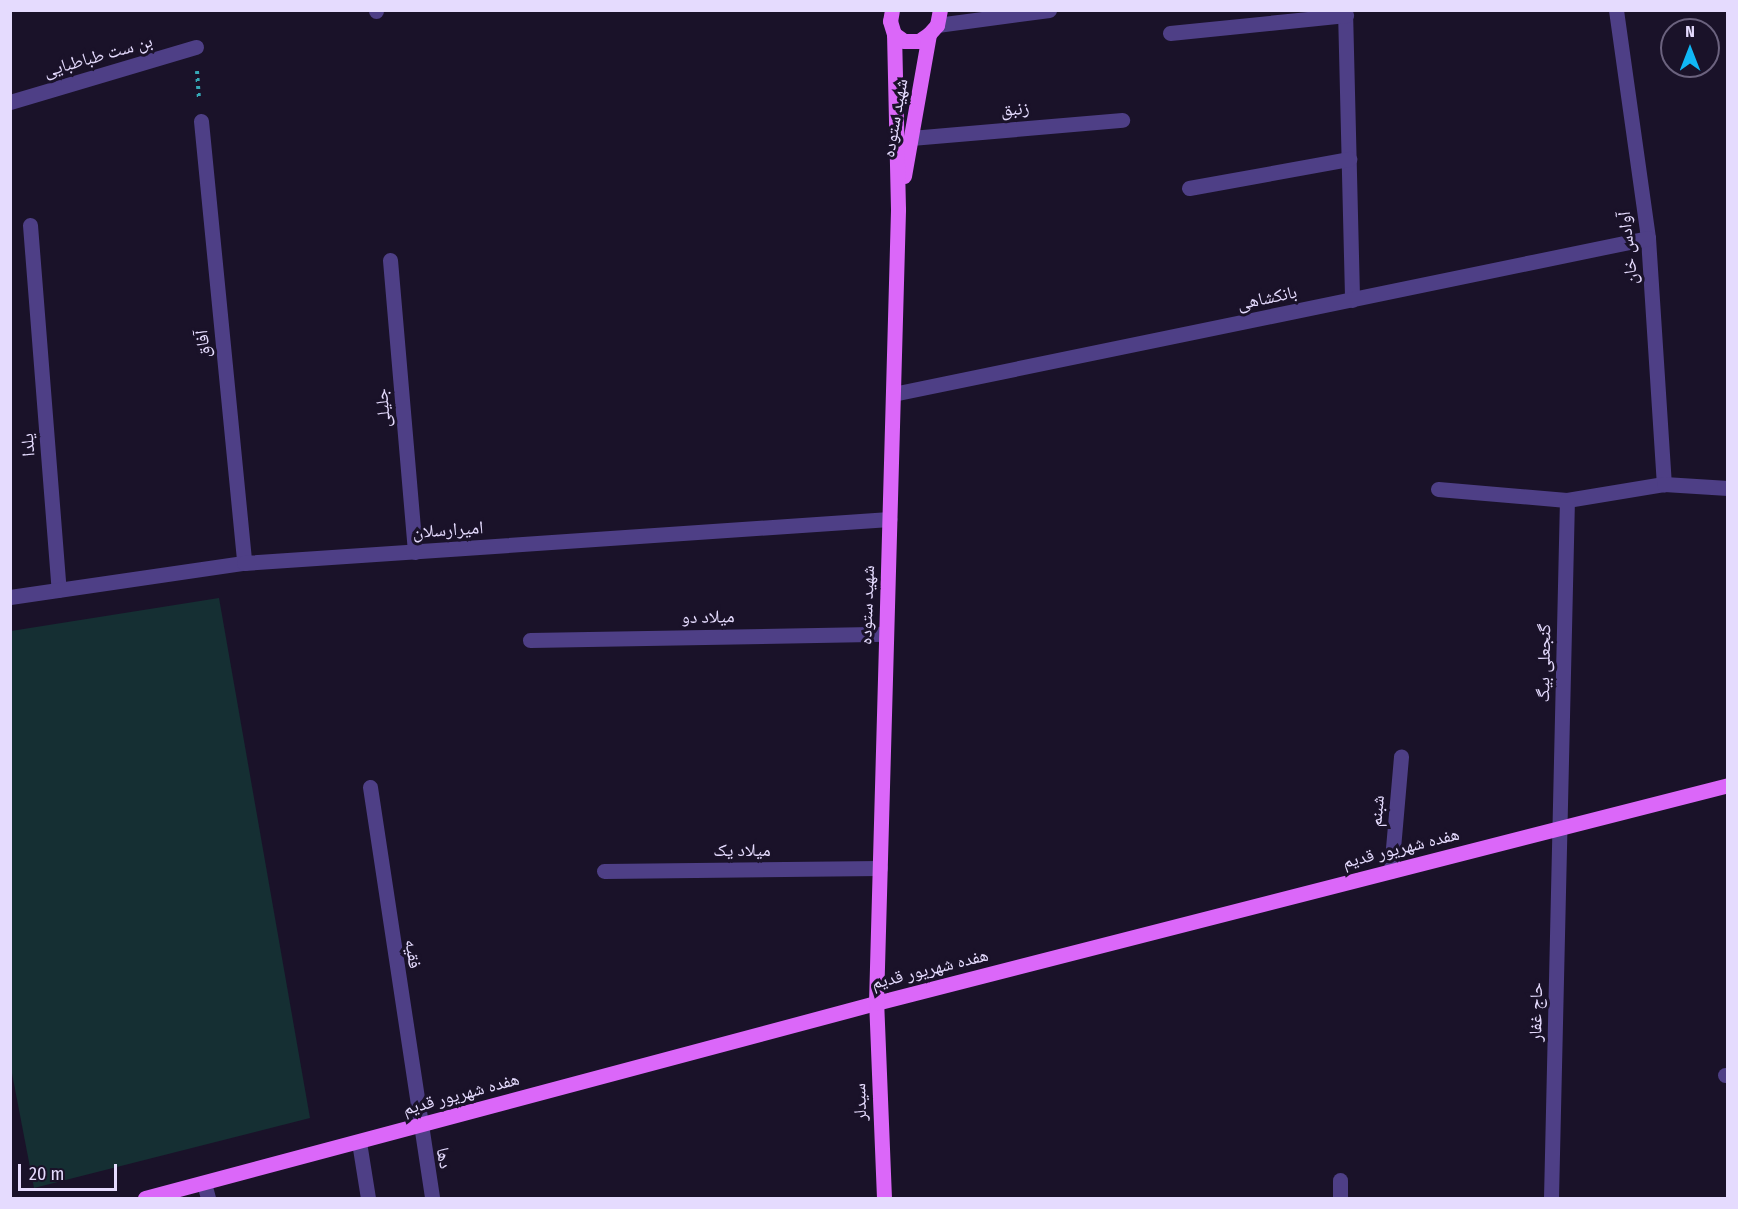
<!DOCTYPE html>
<meta charset="utf-8">
<style>
body{margin:0}
#map{position:relative;width:1738px;height:1209px;overflow:hidden;background:#1a1229;font-family:"Fira Sans Condensed","Noto Naskh Arabic",sans-serif}
div>[style]{position:absolute}
.green>*{inset:0;background:#152f33}
.path>*{height:4px;margin-top:-2px;transform-origin:0;background:repeating-linear-gradient(90deg,#36a9b7 0 3px,transparent 0 7.5px)}
.minor>*{height:15px;margin:-7.5px;padding:0 7.5px;transform-origin:7.5px;border-radius:7.5px;background:#4e3f86}
.major>*{height:15px;margin:-7.5px;padding:0 7.5px;transform-origin:7.5px;border-radius:7.5px;background:#db67f9}
span{translate:-50% -50%;white-space:nowrap;text-align:center;line-height:1.15;-webkit-text-stroke:6px #1a1229;paint-order:stroke}
.street-label{font-size:18px;color:#e5dbfe}
.frame{position:absolute;inset:0;border:12px solid #e5dbfe;pointer-events:none}
.north{position:absolute;left:1660px;top:18px;width:60px;height:60px;box-sizing:border-box;background:#1a1229;border:2px solid #6b627e;border-radius:50%;rotate:0deg;font-size:16px;font-weight:700;line-height:24px;text-align:center;color:#e5dbfe}
.north::after{content:'';display:block;margin:auto;width:21px;height:27px;background:#10b7f5;clip-path:polygon(50% 0,100% 100%,50% 72%,0 100%)}
.scale{position:absolute;left:18px;top:1164px;width:99px;height:27px;box-sizing:border-box;border:3px solid #e5dbfe;border-top:0;padding-left:8px;font-size:18px;line-height:21px;white-space:nowrap;color:#e5dbfe;-webkit-text-stroke:4px #1a1229;paint-order:stroke}
</style>
<div id="map">
<div class="green">
<div style="clip-path:polygon(219px 598px,310px 1118px,34px 1188px,10px 1063px,11px 631px)"></div>
</div>
<div class="path">
<div style="left:197px;top:71px;width:28px;rotate:86deg"></div>
</div>
<div class="minor">
<div style="left:376px;top:10px;width:1px;rotate:90deg"></div>
<div style="left:1345px;top:10px;width:290px;rotate:88.6deg"></div>
<div style="left:1616px;top:10px;width:230px;rotate:82deg"></div>
<div style="left:1648px;top:238px;width:247px;rotate:86.3deg"></div>
<div style="left:937px;top:25px;width:113px;rotate:-7.6deg"></div>
<div style="left:1170px;top:33px;width:177px;rotate:-5.8deg"></div>
<div style="left:10px;top:102px;width:194px;rotate:-16.5deg"></div>
<div style="left:201px;top:121px;width:444px;rotate:84.4deg"></div>
<div style="left:911px;top:138px;width:212px;rotate:-4.9deg"></div>
<div style="left:1189px;top:188px;width:163px;rotate:-10.3deg"></div>
<div style="left:30px;top:225px;width:366px;rotate:85.5deg"></div>
<div style="left:390px;top:260px;width:293px;rotate:85.1deg"></div>
<div style="left:893px;top:394px;width:771px;rotate:-11.67deg"></div>
<div style="left:1438px;top:489px;width:129px;rotate:4.9deg"></div>
<div style="left:1567px;top:500px;width:98px;rotate:-9.4deg"></div>
<div style="left:1664px;top:484px;width:64px;rotate:3.6deg"></div>
<div style="left:10px;top:597px;width:236px;rotate:-8.3deg"></div>
<div style="left:244px;top:563px;width:647px;rotate:-3.9deg"></div>
<div style="left:530px;top:640px;width:356px;rotate:-1deg"></div>
<div style="left:370px;top:787px;width:416px;rotate:81.4deg"></div>
<div style="left:604px;top:871px;width:276px;rotate:-0.6deg"></div>
<div style="left:1391px;top:871px;width:115px;rotate:-85deg"></div>
<div style="left:1725px;top:1075px;width:3px"></div>
<div style="left:359px;top:1142px;width:57px;rotate:80.9deg"></div>
<div style="left:1340px;top:1180px;width:18px;rotate:90deg"></div>
<div style="left:204px;top:1183px;width:16px;rotate:75deg"></div>
<div style="left:1551px;top:1198px;width:698px;rotate:-88.69deg"></div>
</div>
<div class="major">
<div style="left:892px;top:10px;width:11px;rotate:100deg"></div>
<div style="left:890px;top:21px;width:14px;rotate:73deg"></div>
<div style="left:894px;top:34px;width:12px;rotate:35deg"></div>
<div style="left:904px;top:41px;width:15px"></div>
<div style="left:919px;top:41px;width:12px;rotate:-35deg"></div>
<div style="left:929px;top:34px;width:12px;rotate:-48deg"></div>
<div style="left:937px;top:25px;width:15px;rotate:-79deg"></div>
<div style="left:904px;top:176px;width:144px;rotate:-80deg"></div>
<div style="left:145px;top:1198px;width:757px;rotate:-14.94deg"></div>
<div style="left:876px;top:1003px;width:879px;rotate:-14.35deg"></div>
<div style="left:884px;top:1198px;width:195px;rotate:-92.3deg"></div>
<div style="left:876px;top:1003px;width:794px;rotate:-88.41deg"></div>
<div style="left:898px;top:209px;width:175px;rotate:-91.3deg"></div>
</div>
<div class="street-label">
<span style="left:98px;top:56px;rotate:-16deg">بن ست طباطبایی</span>
<span style="left:1015px;top:109px;rotate:-5deg">زنبق</span>
<span style="left:895px;top:118px;rotate:-80deg">شهید ستوده</span>
<span style="left:1628px;top:248px;rotate:-96deg">آوادس خان</span>
<span style="left:1267px;top:298px;rotate:-12deg">بانکشاهی</span>
<span style="left:203px;top:344px;rotate:-96deg">آفاق</span>
<span style="left:383px;top:408px;rotate:-95deg">جلیلی</span>
<span style="left:28px;top:445px;rotate:-94deg">یلدا</span>
<span style="left:448px;top:530px;rotate:-4deg">امیرارسلان</span>
<span style="left:867px;top:605px;rotate:-88deg">شهید ستوده</span>
<span style="left:708px;top:617px;rotate:-1deg">میلاد دو</span>
<span style="left:1544px;top:663px;rotate:-89deg">گنجعلی بیگ</span>
<span style="left:1377px;top:811px;rotate:-85deg">شبنم</span>
<span style="left:1401px;top:848px;rotate:-14deg">هفده شهریور قدیم</span>
<span style="left:742px;top:850px">میلاد یک</span>
<span style="left:413px;top:954px;rotate:82deg">فقیه</span>
<span style="left:930px;top:969px;rotate:-14deg">هفده شهریور قدیم</span>
<span style="left:1536px;top:1012px;rotate:-89deg">حاج غفار</span>
<span style="left:461px;top:1094px;rotate:-15deg">هفده شهریور قدیم</span>
<span style="left:860px;top:1102px;rotate:-92deg">سیدلر</span>
<span style="left:444px;top:1158px;rotate:79deg">دها</span>
</div>
<div class="frame"></div>
<div class="north">N</div>
<div class="scale">20 m</div>
</div>
